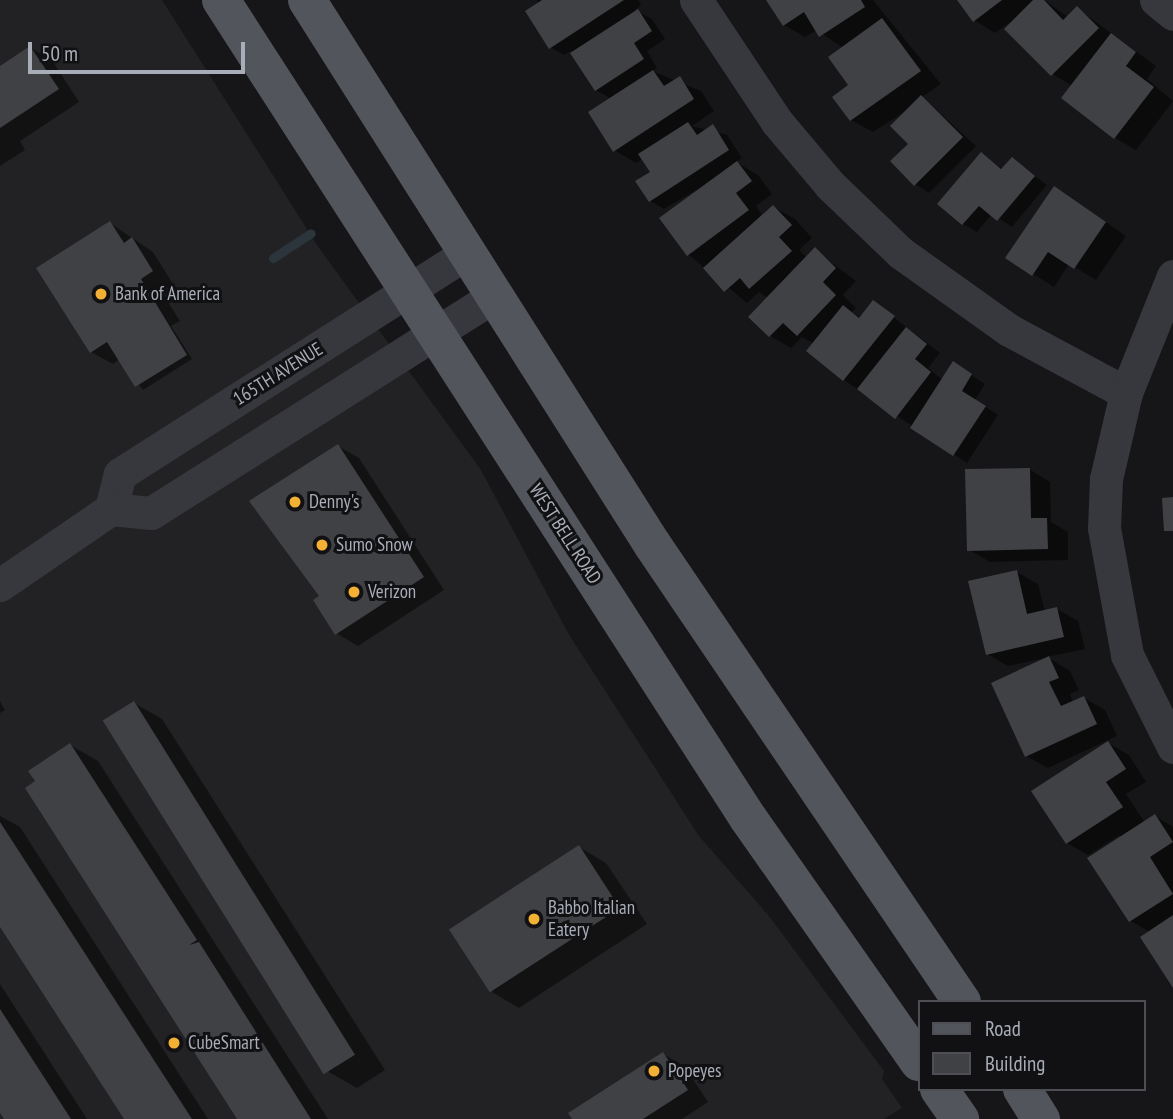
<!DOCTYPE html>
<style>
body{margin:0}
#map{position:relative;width:1173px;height:1119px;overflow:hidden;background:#161618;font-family:"PT Sans Narrow",sans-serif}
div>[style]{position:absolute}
.built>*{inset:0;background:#222225}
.shadow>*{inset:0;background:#0007}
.stream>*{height:9px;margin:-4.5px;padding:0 4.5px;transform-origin:4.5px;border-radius:4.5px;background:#2c353c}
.building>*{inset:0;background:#404145;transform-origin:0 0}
.minor>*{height:33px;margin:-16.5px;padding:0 16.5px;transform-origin:16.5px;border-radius:16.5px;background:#37383d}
.major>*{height:38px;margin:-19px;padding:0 19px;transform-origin:19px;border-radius:19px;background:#53555c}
.dots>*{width:19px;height:19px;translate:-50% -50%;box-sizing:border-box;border:4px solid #111113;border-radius:50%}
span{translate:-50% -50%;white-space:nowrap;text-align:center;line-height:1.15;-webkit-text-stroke:6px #111113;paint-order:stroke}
.poi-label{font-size:19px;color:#a8adb8}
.left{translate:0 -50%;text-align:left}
.street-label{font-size:19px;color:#a8adb8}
.legend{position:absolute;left:918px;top:1000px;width:228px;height:91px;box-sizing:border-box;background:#111113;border:2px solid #4d4f55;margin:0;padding:9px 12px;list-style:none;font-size:21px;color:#a8adb8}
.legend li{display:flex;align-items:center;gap:14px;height:35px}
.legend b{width:35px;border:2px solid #4d4f55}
.scale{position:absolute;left:28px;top:42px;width:217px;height:32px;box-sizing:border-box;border:4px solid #a8adb8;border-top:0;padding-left:9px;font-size:21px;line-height:24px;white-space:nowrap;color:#a8adb8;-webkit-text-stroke:5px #111113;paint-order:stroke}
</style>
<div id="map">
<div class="built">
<div style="clip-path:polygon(0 0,162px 0,319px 248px,481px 470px,568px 633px,699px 836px,769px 916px,884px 1071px,882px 1079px,902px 1108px,884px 1119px,0 1119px)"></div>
</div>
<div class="shadow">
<div style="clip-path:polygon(537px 0,638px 0,641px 5px,635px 10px,652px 19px,665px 39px,647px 51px,657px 68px,652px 71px,701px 91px,714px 111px,692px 126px,727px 135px,742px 158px,736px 162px,758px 175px,772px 194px,756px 206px,763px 216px,773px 207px,795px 219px,812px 238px,799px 250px,807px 258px,815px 250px,856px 281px,843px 295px,856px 308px,852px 312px,861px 318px,874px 302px,940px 353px,928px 368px,943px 380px,967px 372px,985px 384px,975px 400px,998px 415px,967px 463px,844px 380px,809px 351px,814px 344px,802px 337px,791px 348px,770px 336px,768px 298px,759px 292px,747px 303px,688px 254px,715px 179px,664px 209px,650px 201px,652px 172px,643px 158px,636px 163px,614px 150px,611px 99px,596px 90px,571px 51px,564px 55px,550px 47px)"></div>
<div style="clip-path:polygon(768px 0,873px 0,941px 84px,922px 97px,976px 146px,929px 193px,915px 184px,912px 107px,873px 132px,851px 120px,835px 97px,851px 86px,843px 48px,817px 30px,805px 37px,784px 25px)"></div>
<div style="clip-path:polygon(959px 0,1044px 0,1068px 17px,1077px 8px,1156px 66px,1147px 79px,1173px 101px,1136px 150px,1115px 138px,1073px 86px,1052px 74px,1012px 21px,995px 33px,974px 20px)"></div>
<div style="clip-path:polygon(31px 48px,52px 60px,79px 102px,20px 141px,25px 150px,0 166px,0 68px)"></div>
<div style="clip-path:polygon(981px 154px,1003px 169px,1012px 159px,1047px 185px,1012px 227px,992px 214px,977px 232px,963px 224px)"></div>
<div style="clip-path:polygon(1075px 201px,1126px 236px,1096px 280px,1069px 264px,1054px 287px,1008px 258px)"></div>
<div style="clip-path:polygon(110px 223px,153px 252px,173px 284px,161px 291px,180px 321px,171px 326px,192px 359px,143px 390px,120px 359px,113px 364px,91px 352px)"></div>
<div style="clip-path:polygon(338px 446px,359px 458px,444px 590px,358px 646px,336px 633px,322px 596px)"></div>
<div style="clip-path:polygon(1029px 469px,1050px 482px,1051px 522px,1068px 532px,1068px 560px,990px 562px,969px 550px)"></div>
<div style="clip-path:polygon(1017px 572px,1038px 584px,1045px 611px,1057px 609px,1078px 621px,1085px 649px,1047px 657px,1070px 671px,1079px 690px,1070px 694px,1073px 702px,1084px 698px,1105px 710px,1117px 736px,1048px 768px,1026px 756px,1046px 658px,1008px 666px,987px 654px)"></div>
<div style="clip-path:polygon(0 701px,5px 710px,0 713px)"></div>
<div style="clip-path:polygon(134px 703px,162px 719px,385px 1070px,357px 1088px,329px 1072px)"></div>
<div style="clip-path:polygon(1108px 743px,1129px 755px,1146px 782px,1126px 794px,1145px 823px,1155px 816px,1173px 827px,1173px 985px,1150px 932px,1131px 921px,1120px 835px,1088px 855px,1067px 843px)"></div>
<div style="clip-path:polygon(70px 745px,98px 761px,328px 1119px,239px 1119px)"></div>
<div style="clip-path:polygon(0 816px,20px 827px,208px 1119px,126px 1119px,0 924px)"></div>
<div style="clip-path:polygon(579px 847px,606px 863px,647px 924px,519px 1008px,492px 992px)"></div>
<div style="clip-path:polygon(0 984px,87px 1119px,6px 1119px,0 1110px)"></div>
<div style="clip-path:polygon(663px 1054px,684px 1066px,708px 1102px,682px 1119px,574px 1119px)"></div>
</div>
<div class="stream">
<div style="left:273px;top:258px;width:45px;rotate:-33.3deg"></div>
</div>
<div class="building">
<div style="clip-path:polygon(542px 0,624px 0,549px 49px,525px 11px)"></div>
<div style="clip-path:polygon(766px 0,861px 0,865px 7px,819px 37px,804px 12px,783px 26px)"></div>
<div style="clip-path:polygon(957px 0,1002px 0,973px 22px)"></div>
<div style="clip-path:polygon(1033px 0,1044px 0,1063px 20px,1077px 6px,1099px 28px,1051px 76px,1004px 29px)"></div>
<div style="clip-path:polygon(638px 9px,652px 31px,634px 43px,644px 59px,595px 91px,570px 53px)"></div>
<div style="clip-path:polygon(882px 18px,921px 71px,850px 121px,832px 97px,848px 85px,828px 57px)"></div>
<div style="clip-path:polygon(1111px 33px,1136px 52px,1126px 66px,1154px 87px,1114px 139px,1061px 98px)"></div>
<div style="clip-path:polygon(30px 46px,59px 89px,0 128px,0 66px)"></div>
<div style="clip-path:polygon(653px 70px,664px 86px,680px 76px,694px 99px,613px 152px,588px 112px)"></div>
<div style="clip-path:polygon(921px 95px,963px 137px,914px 186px,890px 161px,908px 144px,890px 126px)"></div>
<div style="clip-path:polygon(688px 122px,697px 135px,713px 124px,729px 150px,649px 202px,635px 181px,650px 172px,638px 154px)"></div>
<div style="clip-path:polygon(981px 152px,1001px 169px,1012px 157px,1035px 176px,997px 221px,979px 206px,962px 225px,937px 204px)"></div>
<div style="clip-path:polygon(737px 161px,752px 181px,736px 193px,749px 210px,687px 256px,659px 218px)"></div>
<div style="clip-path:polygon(1054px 186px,1106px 222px,1074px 269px,1048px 252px,1032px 276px,1005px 258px)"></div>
<div style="clip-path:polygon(773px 205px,792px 225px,779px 237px,792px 251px,749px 289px,740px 278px,724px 292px,703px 268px)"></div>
<div style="clip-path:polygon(110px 221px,124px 243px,132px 237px,153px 271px,141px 279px,187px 355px,135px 387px,107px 342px,90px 353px,36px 268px)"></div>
<div style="clip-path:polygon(815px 247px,836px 268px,823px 282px,836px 295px,797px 336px,783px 323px,769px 337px,748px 317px)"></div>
<div style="clip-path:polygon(873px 300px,895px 316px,843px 381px,806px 351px,843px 305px,859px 318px)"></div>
<div style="clip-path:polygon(906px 327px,927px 344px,915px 359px,931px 372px,895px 419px,857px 389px)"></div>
<div style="clip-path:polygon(953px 361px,972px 374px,962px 391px,986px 406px,953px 456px,910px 428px)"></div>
<div style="clip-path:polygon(338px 444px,424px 577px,335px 635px,313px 600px,319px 596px,249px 501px)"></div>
<div style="clip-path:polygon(1030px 468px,1031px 518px,1047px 518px,1048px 549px,967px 551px,965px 469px)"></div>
<div style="clip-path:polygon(1173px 497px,1173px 531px,1164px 531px,1162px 498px)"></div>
<div style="clip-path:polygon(1017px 570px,1027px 614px,1057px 607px,1064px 637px,986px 655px,968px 581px)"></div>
<div style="clip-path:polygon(1049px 656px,1059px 678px,1049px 682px,1061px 706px,1084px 696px,1097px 724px,1025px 757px,991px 683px)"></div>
<div style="left:134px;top:701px;width:417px;height:37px;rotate:58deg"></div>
<div style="clip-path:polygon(1108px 741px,1126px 769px,1106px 782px,1123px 807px,1066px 844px,1031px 791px)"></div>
<div style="clip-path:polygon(70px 743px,197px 940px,189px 945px,199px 942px,311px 1119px,237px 1119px,25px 788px,35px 781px,28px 771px)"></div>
<div style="clip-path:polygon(1155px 814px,1173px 842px,1150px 857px,1173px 894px,1129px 922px,1087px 858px)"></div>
<div style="clip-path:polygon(0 822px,192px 1119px,124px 1119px,0 927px)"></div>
<div style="left:579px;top:845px;width:75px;height:155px;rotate:57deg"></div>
<div style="clip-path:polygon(1173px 915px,1173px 988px,1140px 937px)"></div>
<div style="clip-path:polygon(0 1009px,71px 1119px,4px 1119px,0 1113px)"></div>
<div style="clip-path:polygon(663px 1052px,688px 1090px,643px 1119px,572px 1119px,568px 1113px)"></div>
</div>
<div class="minor">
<div style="left:696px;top:0;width:146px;rotate:56.4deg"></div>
<div style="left:777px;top:122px;width:82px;rotate:49.9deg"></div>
<div style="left:830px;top:185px;width:98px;rotate:43.8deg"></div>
<div style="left:901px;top:253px;width:133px;rotate:35.5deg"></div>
<div style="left:1009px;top:330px;width:133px;rotate:28.3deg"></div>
<div style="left:1156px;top:0;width:22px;rotate:39deg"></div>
<div style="left:1173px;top:276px;width:126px;rotate:111.9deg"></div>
<div style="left:1126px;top:393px;width:88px;rotate:103.1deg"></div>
<div style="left:1106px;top:479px;width:49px;rotate:92.3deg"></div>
<div style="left:1104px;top:528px;width:129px;rotate:79.7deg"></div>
<div style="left:1127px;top:655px;width:103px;rotate:63.4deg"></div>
<div style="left:111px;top:509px;width:36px;rotate:-76deg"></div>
<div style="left:120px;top:474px;width:411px;rotate:-32.5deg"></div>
<div style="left:0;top:585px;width:135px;rotate:-34.4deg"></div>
<div style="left:111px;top:509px;width:40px;rotate:5.7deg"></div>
<div style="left:151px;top:513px;width:406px;rotate:-32.3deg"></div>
</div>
<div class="major">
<div style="left:221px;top:0;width:973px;rotate:57.21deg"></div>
<div style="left:748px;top:818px;width:298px;rotate:55deg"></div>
<div style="left:307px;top:0;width:644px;rotate:57.62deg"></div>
<div style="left:652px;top:544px;width:553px;rotate:55.91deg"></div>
<div style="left:939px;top:1089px;width:37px;rotate:55deg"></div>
<div style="left:1022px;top:1089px;width:36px;rotate:58deg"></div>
</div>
<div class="dots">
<div style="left:101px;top:294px;background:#f2b134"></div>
<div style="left:295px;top:502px;background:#f2b134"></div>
<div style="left:322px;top:545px;background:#f2b134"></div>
<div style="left:354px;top:592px;background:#f2b134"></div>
<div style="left:534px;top:919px;background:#f2b134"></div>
<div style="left:174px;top:1043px;background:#f2b134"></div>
<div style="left:654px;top:1071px;background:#f2b134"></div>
</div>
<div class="poi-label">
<span class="left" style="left:115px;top:294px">Bank of America</span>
<span class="left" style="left:309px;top:502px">Denny's</span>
<span class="left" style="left:336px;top:545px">Sumo Snow</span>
<span class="left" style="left:368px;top:592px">Verizon</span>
<span class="left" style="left:548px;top:919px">Babbo Italian<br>Eatery</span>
<span class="left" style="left:188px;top:1043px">CubeSmart</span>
<span class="left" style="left:668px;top:1071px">Popeyes</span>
</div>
<div class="street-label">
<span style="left:278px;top:374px;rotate:-32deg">165TH AVENUE</span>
<span style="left:565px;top:534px;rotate:57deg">WEST BELL ROAD</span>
</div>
<ul class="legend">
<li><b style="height:9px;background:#53555c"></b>Road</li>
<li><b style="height:19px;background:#404145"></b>Building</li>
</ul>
<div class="scale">50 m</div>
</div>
